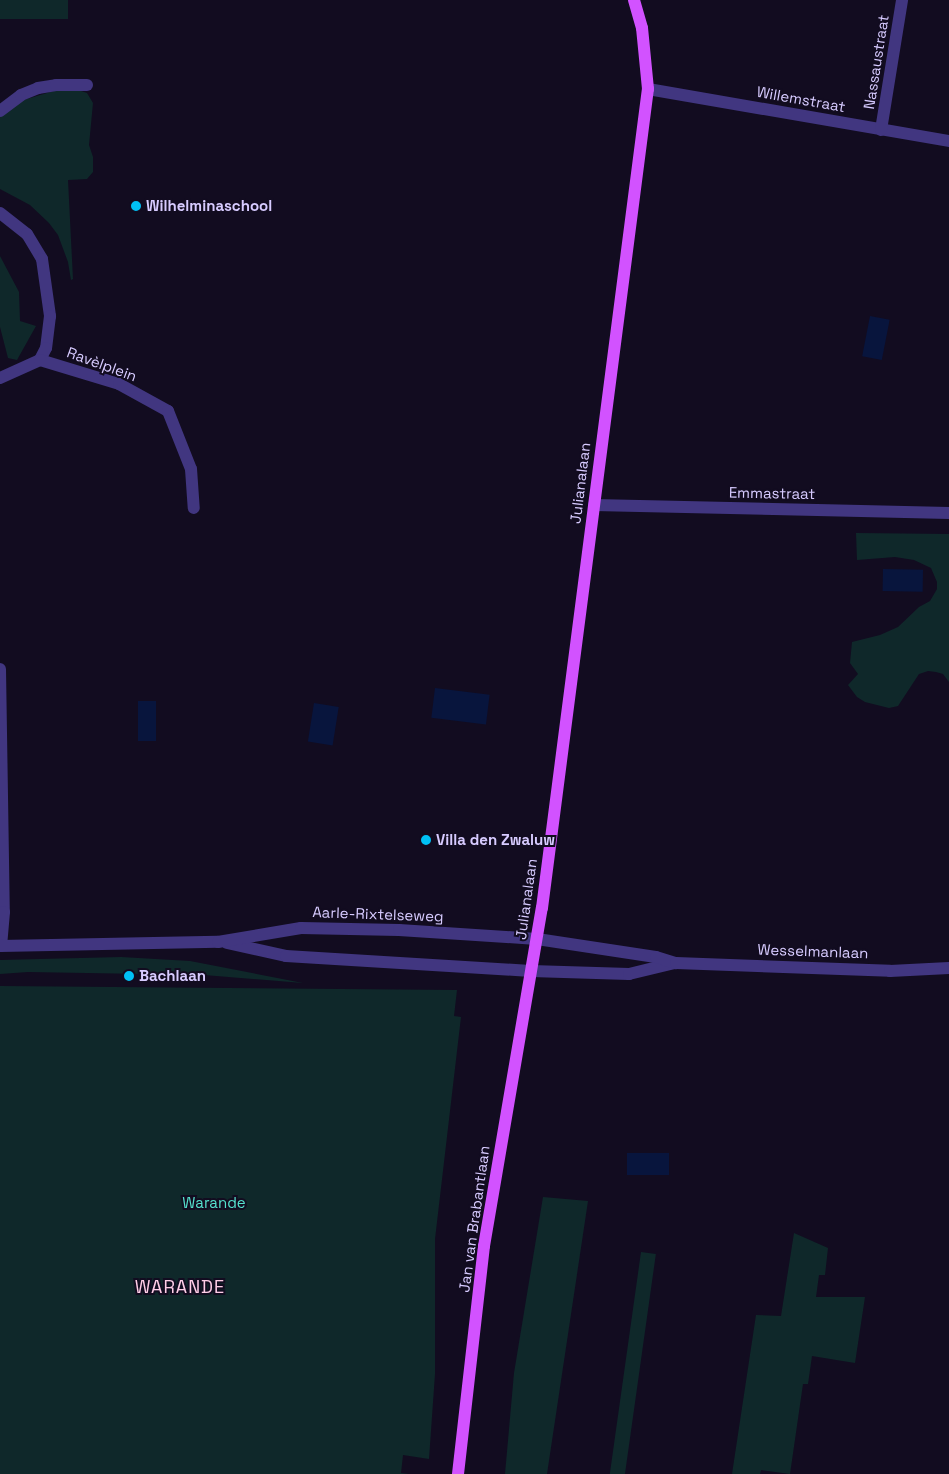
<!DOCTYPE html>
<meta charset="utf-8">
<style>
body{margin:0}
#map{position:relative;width:949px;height:1474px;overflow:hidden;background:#120c20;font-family:"Space Grotesk",sans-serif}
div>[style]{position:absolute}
.green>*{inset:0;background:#0f282a;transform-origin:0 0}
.water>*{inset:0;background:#08153d;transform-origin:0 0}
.minor>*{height:12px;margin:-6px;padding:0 6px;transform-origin:6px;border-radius:6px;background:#413680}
.major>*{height:12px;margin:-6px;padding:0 6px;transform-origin:6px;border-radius:6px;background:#d252ff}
.dots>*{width:14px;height:14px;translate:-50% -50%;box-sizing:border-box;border:2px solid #120c20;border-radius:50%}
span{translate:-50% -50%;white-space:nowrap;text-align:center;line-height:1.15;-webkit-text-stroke:4px #120c20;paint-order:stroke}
.street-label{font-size:15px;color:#d7cbff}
.poi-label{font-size:15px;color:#d7cbff;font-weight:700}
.left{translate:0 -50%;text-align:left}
.park-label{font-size:15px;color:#55e1ce}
.quarter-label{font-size:18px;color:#ffcde7;letter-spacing:1px}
</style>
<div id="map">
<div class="green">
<div style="left:0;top:0;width:68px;height:19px"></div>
<div style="clip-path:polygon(57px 90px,78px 90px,87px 93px,93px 103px,89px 145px,93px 157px,93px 172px,87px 179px,68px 180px,73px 279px,71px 280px,68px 262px,58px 235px,49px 223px,30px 205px,0 189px,0 107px)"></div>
<div style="clip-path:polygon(0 256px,19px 292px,20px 321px,36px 326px,17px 360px,8px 358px,0 327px)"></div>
<div style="clip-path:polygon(856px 533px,949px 534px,949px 682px,943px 674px,936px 672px,928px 671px,919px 674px,898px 706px,889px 708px,865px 702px,857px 697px,848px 685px,858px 674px,850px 663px,852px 642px,880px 635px,898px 627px,919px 607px,930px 601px,937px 589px,937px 582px,931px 568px,914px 560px,895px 557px,857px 560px)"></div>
<div style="clip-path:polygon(121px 957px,190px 961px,303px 983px,204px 975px,28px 972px,0 974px,0 960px)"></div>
<div style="clip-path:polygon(0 986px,457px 990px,454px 1016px,461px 1017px,435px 1239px,435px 1374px,429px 1459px,403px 1455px,401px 1473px,409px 1474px,0 1474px)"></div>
<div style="clip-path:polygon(543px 1197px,588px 1201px,547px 1474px,505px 1474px,514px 1373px)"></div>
<div style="clip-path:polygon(794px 1233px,828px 1248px,825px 1275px,819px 1275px,816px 1297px,865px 1297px,855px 1363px,812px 1356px,808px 1384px,803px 1384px,790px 1474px,761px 1470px,760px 1474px,732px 1474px,756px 1315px,781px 1316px)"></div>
<div style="left:641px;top:1252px;width:15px;height:225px;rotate:8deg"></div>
</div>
<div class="water">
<div style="left:870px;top:316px;width:20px;height:41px;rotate:11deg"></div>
<div style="left:883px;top:569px;width:40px;height:22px;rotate:1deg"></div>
<div style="left:435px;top:688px;width:55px;height:30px;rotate:7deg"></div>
<div style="left:138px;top:701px;width:18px;height:40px"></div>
<div style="left:314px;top:703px;width:25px;height:39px;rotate:9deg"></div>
<div style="left:627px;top:1153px;width:42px;height:22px"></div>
</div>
<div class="minor">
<div style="left:648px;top:89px;width:305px;rotate:9.8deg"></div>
<div style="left:0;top:111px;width:26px;rotate:-37deg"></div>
<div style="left:21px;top:95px;width:18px;rotate:-22deg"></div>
<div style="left:38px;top:88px;width:18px;rotate:-9deg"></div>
<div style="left:56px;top:85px;width:31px"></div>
<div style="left:881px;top:130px;width:132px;rotate:-80.8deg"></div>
<div style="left:0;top:213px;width:34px;rotate:38deg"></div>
<div style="left:27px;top:234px;width:29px;rotate:59deg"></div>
<div style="left:42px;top:259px;width:58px;rotate:82deg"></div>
<div style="left:50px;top:316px;width:32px;rotate:97deg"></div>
<div style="left:46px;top:348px;width:13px;rotate:117deg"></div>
<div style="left:40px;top:360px;width:44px;rotate:155.8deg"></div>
<div style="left:40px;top:360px;width:83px;rotate:16.9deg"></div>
<div style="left:119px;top:384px;width:56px;rotate:28.9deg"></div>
<div style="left:168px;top:411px;width:62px;rotate:68.4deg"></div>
<div style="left:191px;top:469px;width:39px;rotate:86deg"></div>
<div style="left:594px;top:505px;width:355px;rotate:1.3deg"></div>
<div style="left:0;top:669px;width:243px;rotate:89.1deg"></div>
<div style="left:4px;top:912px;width:34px;rotate:95deg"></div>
<div style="left:227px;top:943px;width:60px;rotate:12.4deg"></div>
<div style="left:286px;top:956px;width:245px;rotate:3.5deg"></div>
<div style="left:531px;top:971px;width:98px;rotate:1.8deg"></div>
<div style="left:629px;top:974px;width:46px;rotate:-13.7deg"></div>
<div style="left:0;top:946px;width:218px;rotate:-1.1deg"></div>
<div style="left:218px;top:942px;width:84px;rotate:-9.6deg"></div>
<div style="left:301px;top:928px;width:98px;rotate:1.2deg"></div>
<div style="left:399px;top:930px;width:138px;rotate:3.7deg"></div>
<div style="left:537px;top:939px;width:120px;rotate:8.6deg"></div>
<div style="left:656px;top:957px;width:21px;rotate:17deg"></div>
<div style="left:676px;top:963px;width:214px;rotate:2.1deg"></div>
<div style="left:890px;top:971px;width:59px;rotate:-2.9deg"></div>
</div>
<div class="major">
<div style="left:458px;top:1474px;width:229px;rotate:-83.5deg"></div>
<div style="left:484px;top:1246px;width:343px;rotate:-80.3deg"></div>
<div style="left:542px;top:908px;width:826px;rotate:-82.63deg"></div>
<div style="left:648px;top:89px;width:61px;rotate:-95.6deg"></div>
<div style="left:642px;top:28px;width:29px;rotate:-106deg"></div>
</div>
<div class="dots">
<div style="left:136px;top:206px;background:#00c1f6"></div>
<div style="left:426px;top:840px;background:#00c1f6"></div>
<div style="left:129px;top:976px;background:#00c1f6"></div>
</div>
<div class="street-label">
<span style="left:876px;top:62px;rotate:-81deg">Nassaustraat</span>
<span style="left:801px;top:99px;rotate:10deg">Willemstraat</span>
<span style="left:102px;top:364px;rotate:20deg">Ravèlplein</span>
<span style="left:580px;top:483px;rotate:-83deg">Julianalaan</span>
<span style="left:772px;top:493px;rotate:1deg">Emmastraat</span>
<span style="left:526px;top:899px;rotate:-82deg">Julianalaan</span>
<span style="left:378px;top:914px;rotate:2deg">Aarle-Rixtelseweg</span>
<span style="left:813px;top:951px;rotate:2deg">Wesselmanlaan</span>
<span style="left:474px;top:1219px;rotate:-82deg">Jan van Brabantlaan</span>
</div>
<div class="poi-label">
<span class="left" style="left:146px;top:206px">Wilhelminaschool</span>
<span class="left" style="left:436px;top:840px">Villa den Zwaluw</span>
<span class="left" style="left:139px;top:976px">Bachlaan</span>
</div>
<div class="park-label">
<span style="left:214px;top:1203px">Warande</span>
</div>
<div class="quarter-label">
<span style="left:180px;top:1287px">WARANDE</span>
</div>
</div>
